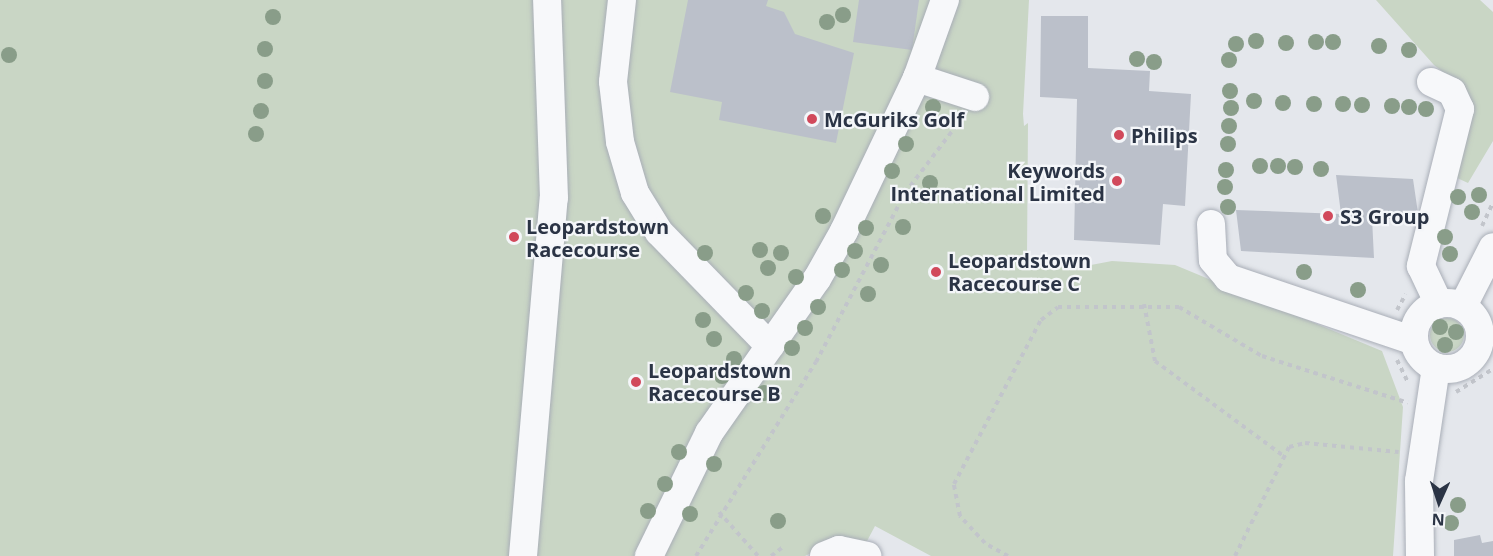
<!DOCTYPE html>
<style>
body{margin:0}
#map{position:relative;width:1493px;height:556px;overflow:hidden;background:#e4e7ec;font-family:"Open Sans",sans-serif}
div>[style]{position:absolute}
.green>*{inset:0;background:#c9d6c5}
.round{border-radius:50%}
.building>*{inset:0;background:#bbc0ca}
.path>*{height:4px;margin-top:-2px;transform-origin:0;background:repeating-linear-gradient(90deg,#c2c5cb 0 4.5px,transparent 0 9px)}
.roads{filter:drop-shadow(0 0 2px #a9aeb7) drop-shadow(0 0 2px #a9aeb7)}
.minor>*{height:28px;margin:-14px;padding:0 14px;transform-origin:14px;border-radius:14px;background:#f7f8fa}
.minor>.ring{margin:-14px;padding:0;box-sizing:content-box;background:none;border:28px solid #f7f8fa;border-radius:50%}
.trees>*{width:16px;height:16px;margin:-8px;border-radius:50%;background:#899d89}
.dots>*{width:16px;height:16px;translate:-50% -50%;box-sizing:border-box;border:3px solid #f4f6f9;border-radius:50%}
span{translate:-50% -50%;white-space:nowrap;text-align:center;line-height:1.15;-webkit-text-stroke:4.5px #f4f6f9;paint-order:stroke}
.poi-label{font-size:20px;color:#2b3445;font-weight:700}
.left{translate:0 -50%;text-align:left}
.right{translate:-100% -50%;text-align:right}
.north{position:absolute;left:1409px;top:472px;width:60px;height:60px;-webkit-text-stroke:4px #f4f6f9;paint-order:stroke;rotate:183deg;font-size:16px;font-weight:700;line-height:24px;text-align:center;color:#2b3445}
.north::after{content:'';display:block;margin:auto;width:21px;height:27px;background:#2b3445;clip-path:polygon(50% 0,100% 100%,50% 72%,0 100%)}
</style>
<div id="map">
<div class="green">
<div style="clip-path:polygon(0 0,1029px 0,1023px 114px,1024px 126px,1028px 123px,1027px 256px,1070px 269px,1112px 261px,1175px 265px,1382px 351px,1403px 407px,1393px 556px,931px 556px,875px 526px,866px 543px,841px 538px,805px 556px,0 556px)"></div>
<div style="clip-path:polygon(1376px 0,1480px 0,1493px 12px,1493px 141px,1468px 183px,1455px 177px,1466px 90px,1434px 65px)"></div>
<div class="round" style="left:1430px;top:318px;width:34px;height:34px"></div>
</div>
<div class="building">
<div style="clip-path:polygon(688px 0,768px 0,766px 6px,784px 12px,795px 34px,854px 53px,836px 143px,719px 120px,722px 102px,670px 92px)"></div>
<div style="clip-path:polygon(859px 0,919px 0,912px 50px,853px 42px)"></div>
<div style="clip-path:polygon(1041px 16px,1088px 16px,1088px 68px,1150px 71px,1149px 91px,1191px 94px,1185px 206px,1163px 204px,1160px 245px,1074px 240px,1077px 99px,1040px 97px)"></div>
<div style="clip-path:polygon(1336px 175px,1413px 179px,1419px 220px,1372px 218px,1374px 258px,1241px 251px,1236px 210px,1341px 214px)"></div>
<div style="clip-path:polygon(1480px 535px,1482px 543px,1493px 541px,1493px 556px,1454px 556px,1454px 540px)"></div>
</div>
<div class="path">
<div style="left:1482px;top:226px;width:26px;rotate:-65deg"></div>
<div style="left:1144px;top:304px;width:58px;rotate:79.1deg"></div>
<div style="left:1155px;top:361px;width:158px;rotate:36.5deg"></div>
<div style="left:1397px;top:310px;width:18px;rotate:-61deg"></div>
<div style="left:1397px;top:360px;width:25px;rotate:64deg"></div>
<div style="left:1456px;top:392px;width:44px;rotate:-31.9deg"></div>
<div style="left:719px;top:512px;width:59px;rotate:48.4deg"></div>
<div style="left:696px;top:556px;width:228px;rotate:-58.3deg"></div>
<div style="left:816px;top:362px;width:191px;rotate:-62.2deg"></div>
<div style="left:905px;top:193px;width:96px;rotate:-52.7deg"></div>
<div style="left:771px;top:556px;width:15px;rotate:-37deg"></div>
<div style="left:1008px;top:556px;width:26px;rotate:-151deg"></div>
<div style="left:985px;top:543px;width:37px;rotate:-133deg"></div>
<div style="left:960px;top:516px;width:33px;rotate:-101deg"></div>
<div style="left:954px;top:484px;width:186px;rotate:-62.1deg"></div>
<div style="left:1041px;top:320px;width:21px;rotate:-37deg"></div>
<div style="left:1058px;top:307px;width:121px"></div>
<div style="left:1179px;top:307px;width:96px;rotate:30.6deg"></div>
<div style="left:1262px;top:356px;width:153px;rotate:17.8deg"></div>
<div style="left:1235px;top:556px;width:122px;rotate:-63.6deg"></div>
<div style="left:1289px;top:447px;width:16px;rotate:-14deg"></div>
<div style="left:1305px;top:443px;width:94px;rotate:5.5deg"></div>
</div>
<div class="roads">
<div class="minor">
<div style="left:622px;top:0;width:82px;rotate:96.3deg"></div>
<div style="left:613px;top:82px;width:60px;rotate:83.3deg"></div>
<div style="left:620px;top:142px;width:53px;rotate:73.6deg"></div>
<div style="left:635px;top:193px;width:46px;rotate:58.4deg"></div>
<div style="left:659px;top:232px;width:159px;rotate:45.8deg"></div>
<div style="left:917px;top:78px;width:61px;rotate:18.1deg"></div>
<div style="left:1431px;top:82px;width:23px;rotate:25deg"></div>
<div style="left:1452px;top:92px;width:19px;rotate:65deg"></div>
<div style="left:1460px;top:109px;width:162px;rotate:104deg"></div>
<div style="left:1421px;top:266px;width:42px;rotate:64.7deg"></div>
<div style="left:1211px;top:224px;width:36px;rotate:87deg"></div>
<div style="left:1213px;top:260px;width:23px;rotate:50deg"></div>
<div style="left:1228px;top:278px;width:196px;rotate:18.7deg"></div>
<div class="ring" style="left:1414px;top:303px;width:38px;height:38px"></div>
<div style="left:1463px;top:306px;width:66px;rotate:-63deg"></div>
<div style="left:523px;top:556px;width:359px;rotate:-85.1deg"></div>
<div style="left:554px;top:198px;width:198px;rotate:-92deg"></div>
<div style="left:649px;top:556px;width:137px;rotate:-64deg"></div>
<div style="left:709px;top:433px;width:188px;rotate:-55deg"></div>
<div style="left:817px;top:279px;width:55px;rotate:-60.6deg"></div>
<div style="left:844px;top:231px;width:170px;rotate:-64.5deg"></div>
<div style="left:917px;top:78px;width:83px;rotate:-70.3deg"></div>
<div style="left:824px;top:556px;width:16px;rotate:-22deg"></div>
<div style="left:839px;top:550px;width:29px;rotate:12deg"></div>
<div style="left:1420px;top:556px;width:75px;rotate:-90.8deg"></div>
<div style="left:1419px;top:481px;width:115px;rotate:-81.5deg"></div>
</div>
</div>
<div class="trees">
<div style="left:843px;top:15px"></div>
<div style="left:273px;top:17px"></div>
<div style="left:827px;top:22px"></div>
<div style="left:1256px;top:41px"></div>
<div style="left:1316px;top:42px"></div>
<div style="left:1333px;top:42px"></div>
<div style="left:1286px;top:43px"></div>
<div style="left:1236px;top:44px"></div>
<div style="left:1379px;top:46px"></div>
<div style="left:265px;top:49px"></div>
<div style="left:1409px;top:50px"></div>
<div style="left:9px;top:55px"></div>
<div style="left:1137px;top:59px"></div>
<div style="left:1229px;top:60px"></div>
<div style="left:1154px;top:62px"></div>
<div style="left:265px;top:81px"></div>
<div style="left:1230px;top:91px"></div>
<div style="left:1254px;top:101px"></div>
<div style="left:1283px;top:103px"></div>
<div style="left:1314px;top:104px"></div>
<div style="left:1343px;top:104px"></div>
<div style="left:1362px;top:105px"></div>
<div style="left:1392px;top:106px"></div>
<div style="left:933px;top:107px"></div>
<div style="left:1409px;top:107px"></div>
<div style="left:1231px;top:108px"></div>
<div style="left:1426px;top:109px"></div>
<div style="left:261px;top:111px"></div>
<div style="left:1229px;top:126px"></div>
<div style="left:256px;top:134px"></div>
<div style="left:906px;top:144px"></div>
<div style="left:1228px;top:144px"></div>
<div style="left:1260px;top:166px"></div>
<div style="left:1278px;top:166px"></div>
<div style="left:1295px;top:167px"></div>
<div style="left:1321px;top:169px"></div>
<div style="left:1226px;top:170px"></div>
<div style="left:892px;top:171px"></div>
<div style="left:930px;top:183px"></div>
<div style="left:1225px;top:187px"></div>
<div style="left:1479px;top:195px"></div>
<div style="left:1458px;top:197px"></div>
<div style="left:1228px;top:207px"></div>
<div style="left:1472px;top:212px"></div>
<div style="left:823px;top:216px"></div>
<div style="left:903px;top:227px"></div>
<div style="left:866px;top:228px"></div>
<div style="left:1445px;top:237px"></div>
<div style="left:760px;top:250px"></div>
<div style="left:855px;top:251px"></div>
<div style="left:705px;top:253px"></div>
<div style="left:781px;top:253px"></div>
<div style="left:1450px;top:254px"></div>
<div style="left:881px;top:265px"></div>
<div style="left:768px;top:268px"></div>
<div style="left:842px;top:270px"></div>
<div style="left:1304px;top:272px"></div>
<div style="left:796px;top:277px"></div>
<div style="left:1358px;top:290px"></div>
<div style="left:746px;top:293px"></div>
<div style="left:868px;top:294px"></div>
<div style="left:818px;top:307px"></div>
<div style="left:762px;top:311px"></div>
<div style="left:703px;top:320px"></div>
<div style="left:1440px;top:327px"></div>
<div style="left:805px;top:328px"></div>
<div style="left:1456px;top:332px"></div>
<div style="left:714px;top:339px"></div>
<div style="left:1445px;top:345px"></div>
<div style="left:792px;top:348px"></div>
<div style="left:734px;top:359px"></div>
<div style="left:722px;top:376px"></div>
<div style="left:764px;top:393px"></div>
<div style="left:679px;top:452px"></div>
<div style="left:714px;top:464px"></div>
<div style="left:665px;top:484px"></div>
<div style="left:1458px;top:505px"></div>
<div style="left:648px;top:511px"></div>
<div style="left:690px;top:514px"></div>
<div style="left:778px;top:521px"></div>
<div style="left:1451px;top:523px"></div>
</div>
<div class="dots">
<div style="left:812px;top:119px;background:#d1495b"></div>
<div style="left:1119px;top:135px;background:#d1495b"></div>
<div style="left:1117px;top:181px;background:#d1495b"></div>
<div style="left:1328px;top:216px;background:#d1495b"></div>
<div style="left:514px;top:237px;background:#d1495b"></div>
<div style="left:936px;top:272px;background:#d1495b"></div>
<div style="left:636px;top:382px;background:#d1495b"></div>
</div>
<div class="poi-label">
<span class="left" style="left:824px;top:119px">McGuriks Golf</span>
<span class="left" style="left:1131px;top:135px">Philips</span>
<span class="right" style="left:1105px;top:182px">Keywords<br>International Limited</span>
<span class="left" style="left:1340px;top:216px">S3 Group</span>
<span class="left" style="left:526px;top:238px">Leopardstown<br>Racecourse</span>
<span class="left" style="left:948px;top:272px">Leopardstown<br>Racecourse C</span>
<span class="left" style="left:648px;top:382px">Leopardstown<br>Racecourse B</span>
</div>
<div class="north">N</div>
</div>
